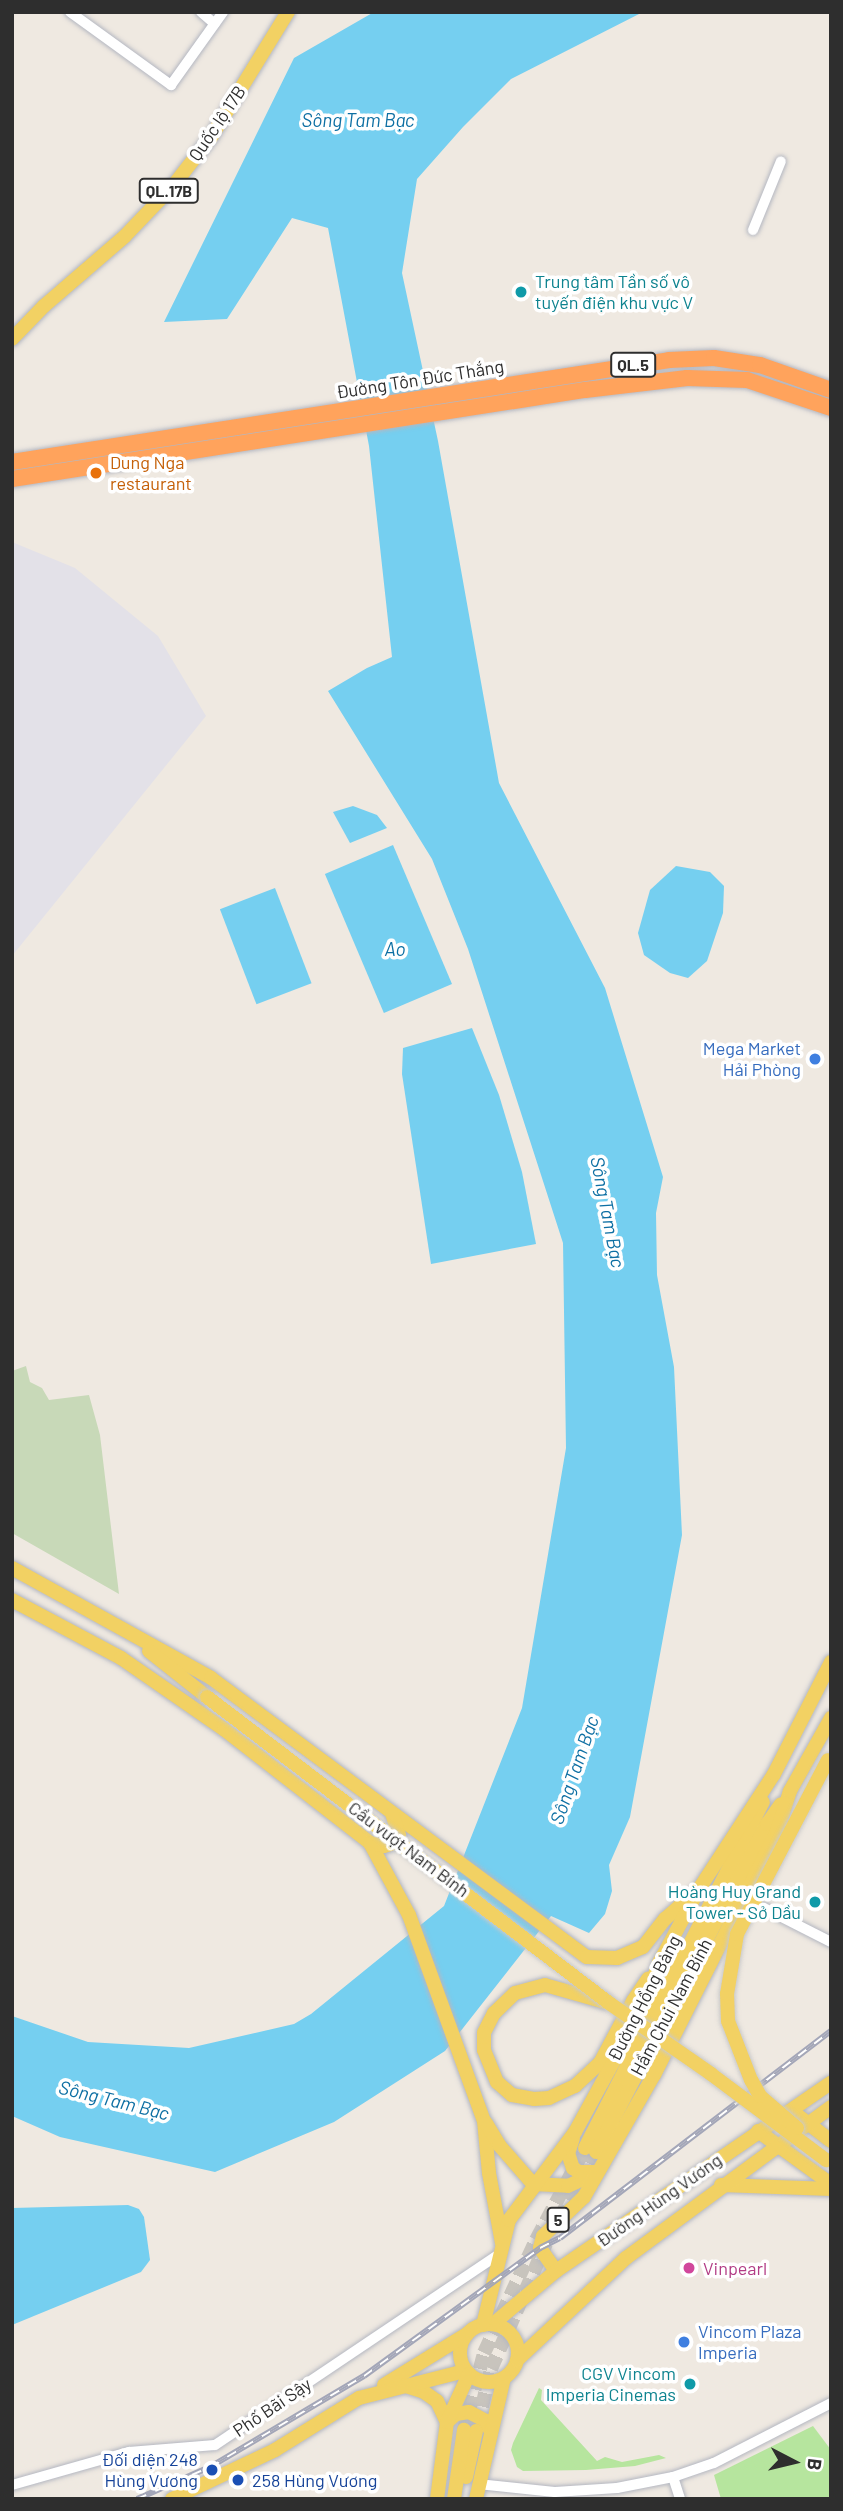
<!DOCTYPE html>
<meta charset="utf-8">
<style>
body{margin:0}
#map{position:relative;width:843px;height:2511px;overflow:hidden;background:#efe9e1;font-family:Barlow,sans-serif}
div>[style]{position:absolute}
.industrial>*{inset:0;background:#e3e1e8}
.green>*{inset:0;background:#b6e59e}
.cemetery>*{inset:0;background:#c8d9b8}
.water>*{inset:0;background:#75cff0;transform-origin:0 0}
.major-tunnel>*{height:14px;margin-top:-7px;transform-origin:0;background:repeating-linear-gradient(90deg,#c8c4bd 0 14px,transparent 0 21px)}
.roads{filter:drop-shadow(0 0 2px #b4b7c1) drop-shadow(0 0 2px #b4b7c1)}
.minor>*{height:10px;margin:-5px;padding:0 5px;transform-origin:5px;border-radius:5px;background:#fff}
.major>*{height:14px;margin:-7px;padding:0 7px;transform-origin:7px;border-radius:7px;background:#f2d163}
.major>.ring{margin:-7px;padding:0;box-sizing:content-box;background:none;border:14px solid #f2d163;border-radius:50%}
.highway>*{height:16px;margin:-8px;padding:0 8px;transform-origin:8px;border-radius:8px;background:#ffa35c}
.rail>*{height:6px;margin-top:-3px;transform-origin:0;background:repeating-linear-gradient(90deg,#fff 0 10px,#a3a6b8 0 20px);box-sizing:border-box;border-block:2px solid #a3a6b8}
.bridges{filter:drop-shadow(0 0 2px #c9c9c9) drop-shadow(0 0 2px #c9c9c9)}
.major-bridge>*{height:14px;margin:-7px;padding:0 7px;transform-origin:7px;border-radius:7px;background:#f2d163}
.dots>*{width:19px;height:19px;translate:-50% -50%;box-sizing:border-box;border:4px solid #fff;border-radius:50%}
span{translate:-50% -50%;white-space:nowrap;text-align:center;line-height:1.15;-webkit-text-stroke:7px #fff;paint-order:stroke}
.shield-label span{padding:2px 5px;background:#fff;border:2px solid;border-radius:5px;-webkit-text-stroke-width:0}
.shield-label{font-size:16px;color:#2e2e2e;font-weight:700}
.street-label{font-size:18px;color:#2e2e2e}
.culture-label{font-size:18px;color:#0d838f}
.left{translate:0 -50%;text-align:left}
.right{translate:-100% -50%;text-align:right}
.food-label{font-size:18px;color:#c56008}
.shop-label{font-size:18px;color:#366cbe}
.hotel-label{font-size:18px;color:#b23c85}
.transit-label{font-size:18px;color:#164399}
.water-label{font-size:19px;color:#0d6fa3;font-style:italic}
.frame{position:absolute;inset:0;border:14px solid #2e2e2e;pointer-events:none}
.north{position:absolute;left:759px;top:2427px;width:70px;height:70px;-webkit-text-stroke:5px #fff;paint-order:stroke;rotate:97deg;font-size:19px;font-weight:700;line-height:28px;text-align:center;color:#2e2e2e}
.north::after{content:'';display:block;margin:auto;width:24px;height:32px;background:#2e2e2e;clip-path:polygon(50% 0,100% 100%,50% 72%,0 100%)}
</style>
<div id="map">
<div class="industrial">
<div style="clip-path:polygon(12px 542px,75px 568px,158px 636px,206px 716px,12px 956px)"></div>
</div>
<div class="green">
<div style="clip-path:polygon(539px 2388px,542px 2390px,541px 2400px,597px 2461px,605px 2457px,622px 2462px,659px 2455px,666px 2458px,635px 2466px,586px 2470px,523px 2471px,517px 2467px,511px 2450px,513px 2443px)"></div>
<div style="clip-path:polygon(813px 2426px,831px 2450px,831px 2499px,721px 2499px,714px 2475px)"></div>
</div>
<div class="cemetery">
<div style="clip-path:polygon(26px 1366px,30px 1382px,42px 1388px,49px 1400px,89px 1395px,100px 1435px,119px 1594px,12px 1533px,12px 1371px)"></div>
</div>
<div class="water">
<div style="clip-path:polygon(374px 12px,643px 12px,511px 79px,463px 127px,417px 179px,402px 273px,438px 441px,499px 783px,605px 988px,663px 1177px,656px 1213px,657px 1275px,674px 1367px,682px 1535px,630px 1817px,609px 1865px,612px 1891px,605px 1914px,589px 1933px,551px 1916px,445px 2051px,334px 2122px,215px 2172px,60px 2137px,12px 2116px,12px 2016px,88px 2042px,189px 2048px,294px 2024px,311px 2014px,444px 1906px,522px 1708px,566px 1448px,563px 1243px,468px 949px,432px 859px,328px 691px,367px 668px,392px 657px,369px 446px,328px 228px,292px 218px,227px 319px,164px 322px,294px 58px)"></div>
<div style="clip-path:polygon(353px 806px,377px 815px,387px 828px,350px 843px,333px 812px)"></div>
<div style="left:393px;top:845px;width:151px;height:74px;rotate:67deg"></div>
<div style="clip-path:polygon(676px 866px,710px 872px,724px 886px,723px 913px,707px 961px,688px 978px,670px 973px,644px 955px,638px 933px,650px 890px)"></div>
<div style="left:275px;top:888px;width:102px;height:59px;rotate:69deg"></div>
<div style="clip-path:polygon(472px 1028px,499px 1095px,522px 1172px,536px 1244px,431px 1264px,402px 1074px,403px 1048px)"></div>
<div style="clip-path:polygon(128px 2205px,139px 2209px,144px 2217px,150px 2260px,141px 2272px,12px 2325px,12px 2208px)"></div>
</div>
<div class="major-tunnel">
<div style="left:559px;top:2219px;width:77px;rotate:-61.1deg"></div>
<div style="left:477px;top:2427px;width:60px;rotate:-76.4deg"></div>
<div style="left:491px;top:2369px;width:137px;rotate:-66.3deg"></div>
<div style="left:464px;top:2430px;width:80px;rotate:-75.4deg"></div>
<div style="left:484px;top:2353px;width:124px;rotate:-65.3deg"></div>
<div style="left:536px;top:2240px;width:104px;rotate:-62deg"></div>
</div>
<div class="roads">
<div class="minor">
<div style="left:70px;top:12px;width:125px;rotate:35.9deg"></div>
<div style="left:171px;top:85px;width:90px;rotate:-54.5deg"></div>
<div style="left:201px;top:12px;width:18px;rotate:41deg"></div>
<div style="left:753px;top:230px;width:74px;rotate:-67.9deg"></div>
<div style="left:764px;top:1908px;width:75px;rotate:26.9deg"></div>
<div style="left:673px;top:2477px;width:23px;rotate:72deg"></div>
<div style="left:478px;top:2484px;width:77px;rotate:5.9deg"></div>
<div style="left:555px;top:2492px;width:62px;rotate:-3.7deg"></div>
<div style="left:617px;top:2488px;width:57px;rotate:-11.1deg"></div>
<div style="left:673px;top:2477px;width:43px;rotate:-18.9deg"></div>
<div style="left:714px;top:2463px;width:131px;rotate:-27.1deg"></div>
<div style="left:12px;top:2485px;width:122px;rotate:-15.8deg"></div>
<div style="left:129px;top:2452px;width:86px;rotate:-4.7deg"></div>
<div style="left:215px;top:2445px;width:344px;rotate:-33.9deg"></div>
</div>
<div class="major">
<div style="left:12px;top:339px;width:46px;rotate:-45.9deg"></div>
<div style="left:44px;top:306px;width:107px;rotate:-40.8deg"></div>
<div style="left:125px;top:236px;width:69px;rotate:-46.2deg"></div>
<div style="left:173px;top:186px;width:62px;rotate:-52.2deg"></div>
<div style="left:211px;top:137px;width:147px;rotate:-58.4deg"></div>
<div style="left:12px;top:1568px;width:227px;rotate:28.9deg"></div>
<div style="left:211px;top:1678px;width:468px;rotate:36.6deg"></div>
<div style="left:587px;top:1957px;width:30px;rotate:2deg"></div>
<div style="left:617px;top:1958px;width:28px;rotate:-23deg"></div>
<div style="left:643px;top:1947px;width:36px;rotate:-52deg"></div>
<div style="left:665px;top:1919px;width:45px;rotate:-41.4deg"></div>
<div style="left:12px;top:1600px;width:123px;rotate:28deg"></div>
<div style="left:121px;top:1658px;width:126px;rotate:34.7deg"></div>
<div style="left:225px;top:1730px;width:184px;rotate:37.9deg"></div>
<div style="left:370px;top:1843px;width:82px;rotate:61.6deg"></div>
<div style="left:409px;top:1915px;width:219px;rotate:70deg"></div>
<div style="left:484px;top:2121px;width:52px;rotate:84.5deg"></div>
<div style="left:489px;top:2173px;width:71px;rotate:79.5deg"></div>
<div style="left:149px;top:1651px;width:74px;rotate:38.4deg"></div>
<div style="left:370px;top:1843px;width:14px;rotate:12deg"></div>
<div style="left:384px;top:1846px;width:14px;rotate:-17deg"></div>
<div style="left:397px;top:1842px;width:7px;rotate:-74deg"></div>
<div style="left:399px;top:1835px;width:22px;rotate:-108deg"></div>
<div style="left:605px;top:2002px;width:62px;rotate:-164.2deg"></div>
<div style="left:545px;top:1985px;width:31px;rotate:165deg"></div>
<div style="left:515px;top:1993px;width:29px;rotate:136deg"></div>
<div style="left:494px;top:2013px;width:22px;rotate:117deg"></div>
<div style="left:484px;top:2033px;width:17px;rotate:90deg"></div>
<div style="left:484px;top:2050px;width:35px;rotate:68deg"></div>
<div style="left:497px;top:2082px;width:20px;rotate:41deg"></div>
<div style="left:512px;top:2095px;width:22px;rotate:10deg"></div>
<div style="left:534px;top:2099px;width:15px;rotate:-4deg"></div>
<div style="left:549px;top:2098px;width:29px;rotate:-25deg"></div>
<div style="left:575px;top:2086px;width:34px;rotate:-43deg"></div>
<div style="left:600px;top:2063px;width:70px;rotate:-62deg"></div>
<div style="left:633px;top:2001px;width:27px;rotate:-56deg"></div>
<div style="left:792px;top:2111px;width:49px;rotate:37.6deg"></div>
<div style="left:486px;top:2123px;width:26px;rotate:59deg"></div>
<div style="left:499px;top:2145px;width:52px;rotate:48.9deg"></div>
<div style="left:533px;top:2184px;width:35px;rotate:3deg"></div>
<div style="left:568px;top:2186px;width:31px;rotate:-25deg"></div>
<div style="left:758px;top:2131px;width:90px;rotate:36deg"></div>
<div style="left:573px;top:2138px;width:16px;rotate:108deg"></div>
<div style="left:568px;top:2153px;width:16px;rotate:72deg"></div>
<div style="left:573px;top:2168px;width:7px;rotate:34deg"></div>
<div style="left:579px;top:2172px;width:17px"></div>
<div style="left:585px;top:2148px;width:389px;rotate:-62.8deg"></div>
<div style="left:596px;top:2152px;width:370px;rotate:-62.5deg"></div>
<div style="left:767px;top:1824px;width:24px;rotate:-55deg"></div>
<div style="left:721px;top:2185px;width:110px;rotate:2.1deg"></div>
<div style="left:556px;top:2271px;width:28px;rotate:-125deg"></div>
<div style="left:540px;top:2248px;width:12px;rotate:-76deg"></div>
<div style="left:543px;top:2236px;width:57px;rotate:-43.6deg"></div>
<div style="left:584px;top:2197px;width:141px;rotate:-60.2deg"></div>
<div style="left:654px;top:2075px;width:273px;rotate:-63.2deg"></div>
<div style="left:777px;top:1831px;width:42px;rotate:-72deg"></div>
<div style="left:790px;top:1791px;width:84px;rotate:-60.7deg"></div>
<div style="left:493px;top:2324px;width:82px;rotate:-40.1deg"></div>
<div style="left:556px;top:2271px;width:333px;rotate:-34.4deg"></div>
<div class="ring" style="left:460px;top:2324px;width:44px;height:44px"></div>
<div style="left:483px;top:2325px;width:108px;rotate:-76.1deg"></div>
<div style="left:509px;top:2220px;width:110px;rotate:-53.1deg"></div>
<div style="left:575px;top:2132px;width:144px;rotate:-61.3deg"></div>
<div style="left:644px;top:2006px;width:46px;rotate:-70.8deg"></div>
<div style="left:659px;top:1963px;width:84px;rotate:-61.6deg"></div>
<div style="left:699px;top:1889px;width:137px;rotate:-56.9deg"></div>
<div style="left:774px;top:1774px;width:126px;rotate:-63deg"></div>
<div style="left:517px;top:2360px;width:149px;rotate:-43.1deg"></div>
<div style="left:626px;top:2258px;width:255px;rotate:-36.4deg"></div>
<div style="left:384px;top:2385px;width:97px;rotate:-31.6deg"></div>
<div style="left:403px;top:2385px;width:22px;rotate:18deg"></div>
<div style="left:424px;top:2392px;width:16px;rotate:35deg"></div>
<div style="left:437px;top:2401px;width:23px;rotate:65deg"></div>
<div style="left:447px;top:2422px;width:12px;rotate:-42deg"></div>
<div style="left:456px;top:2414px;width:13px;rotate:-9deg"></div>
<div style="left:469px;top:2412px;width:19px;rotate:28deg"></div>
<div style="left:486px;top:2421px;width:12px;rotate:66deg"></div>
<div style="left:466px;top:2477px;width:47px;rotate:-77.7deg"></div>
<div style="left:172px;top:2499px;width:114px;rotate:-25.4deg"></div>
<div style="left:275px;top:2450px;width:99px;rotate:-31.8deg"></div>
<div style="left:359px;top:2398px;width:109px;rotate:-14.3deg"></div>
<div style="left:437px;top:2499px;width:78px;rotate:-82.6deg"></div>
<div style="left:447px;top:2422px;width:53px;rotate:-65.4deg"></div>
<div style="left:454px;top:2499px;width:70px;rotate:-81.8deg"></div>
<div style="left:476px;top:2499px;width:124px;rotate:-77deg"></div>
</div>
<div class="highway">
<div style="left:12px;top:462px;width:665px;rotate:-8.82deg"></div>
<div style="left:669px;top:360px;width:45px;rotate:-2.5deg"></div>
<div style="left:714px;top:358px;width:47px;rotate:8.7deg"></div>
<div style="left:760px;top:365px;width:75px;rotate:19.4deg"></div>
<div style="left:12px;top:479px;width:580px;rotate:-8.83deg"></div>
<div style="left:585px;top:390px;width:103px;rotate:-6.7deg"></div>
<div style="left:687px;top:378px;width:60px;rotate:1.9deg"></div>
<div style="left:747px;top:380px;width:89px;rotate:18.4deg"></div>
</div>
</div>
<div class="rail">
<div style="left:137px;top:2499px;width:80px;rotate:-23.7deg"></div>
<div style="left:210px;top:2467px;width:179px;rotate:-30.6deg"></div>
<div style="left:364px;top:2376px;width:218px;rotate:-36deg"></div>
<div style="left:540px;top:2248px;width:22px;rotate:-27deg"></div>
<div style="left:560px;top:2238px;width:341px;rotate:-37.4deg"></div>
</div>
<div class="bridges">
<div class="major-bridge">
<div style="left:207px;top:1697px;width:505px;rotate:37.28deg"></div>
<div style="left:609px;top:2003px;width:124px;rotate:34.8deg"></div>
<div style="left:711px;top:2074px;width:144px;rotate:36.8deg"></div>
<div style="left:797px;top:2128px;width:49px;rotate:-139.1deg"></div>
<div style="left:760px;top:2096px;width:18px;rotate:-119deg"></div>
<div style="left:751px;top:2080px;width:63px;rotate:-111.3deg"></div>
<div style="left:728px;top:2021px;width:27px;rotate:-92deg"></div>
<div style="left:727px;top:1994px;width:61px;rotate:-80.5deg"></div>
<div style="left:737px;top:1934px;width:196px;rotate:-62.4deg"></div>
</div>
</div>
<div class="dots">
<div style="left:521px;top:292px;background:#0f9aa8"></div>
<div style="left:96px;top:473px;background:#e8710a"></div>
<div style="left:815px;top:1059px;background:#3f7fe0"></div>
<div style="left:815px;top:1902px;background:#0f9aa8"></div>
<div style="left:689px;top:2268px;background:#d1479c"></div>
<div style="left:684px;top:2342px;background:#3f7fe0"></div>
<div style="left:690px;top:2384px;background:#0f9aa8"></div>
<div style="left:212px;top:2470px;background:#1a4fb4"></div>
<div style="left:238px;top:2480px;background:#1a4fb4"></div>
</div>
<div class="shield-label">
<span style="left:169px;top:191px">QL.17B</span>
<span style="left:633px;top:365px">QL.5</span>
<span style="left:558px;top:2220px">5</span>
</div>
<div class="street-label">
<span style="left:217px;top:123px;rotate:-56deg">Quốc lộ 17B</span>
<span style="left:420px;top:379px;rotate:-9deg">Đường Tôn Đức Thắng</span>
<span style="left:409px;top:1849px;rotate:37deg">Cầu vượt Nam Bính</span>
<span style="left:644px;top:1998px;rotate:-63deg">Đường Hồng Bàng</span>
<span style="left:671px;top:2007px;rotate:-62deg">Hầm Chui Nam Bính</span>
<span style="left:659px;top:2200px;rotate:-35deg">Đường Hùng Vương</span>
<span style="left:272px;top:2407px;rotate:-34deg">Phố Bãi Sậy</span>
</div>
<div class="culture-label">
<span class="left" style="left:535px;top:292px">Trung tâm Tần số vô<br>tuyến điện khu vực V</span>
<span class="right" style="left:801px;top:1902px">Hoàng Huy Grand<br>Tower - Sở Dầu</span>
<span class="right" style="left:676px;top:2384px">CGV Vincom<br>Imperia Cinemas</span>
</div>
<div class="food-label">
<span class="left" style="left:110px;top:473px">Dung Nga<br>restaurant</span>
</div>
<div class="shop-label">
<span class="right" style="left:801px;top:1059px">Mega Market<br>Hải Phòng</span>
<span class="left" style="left:698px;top:2342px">Vincom Plaza<br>Imperia</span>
</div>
<div class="hotel-label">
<span class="left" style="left:703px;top:2268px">Vinpearl</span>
</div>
<div class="transit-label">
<span class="right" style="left:198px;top:2470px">Đối diện 248<br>Hùng Vương</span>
<span class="left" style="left:252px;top:2480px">258 Hùng Vương</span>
</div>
<div class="water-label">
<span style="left:358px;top:120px">Sông Tam Bạc</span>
<span style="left:395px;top:949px">Ao</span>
<span style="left:608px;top:1212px;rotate:79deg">Sông Tam Bạc</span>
<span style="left:574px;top:1770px;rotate:-71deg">Sông Tam Bạc</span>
<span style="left:114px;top:2100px;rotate:14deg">Sông Tam Bạc</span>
</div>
<div class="frame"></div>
<div class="north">B</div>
</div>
